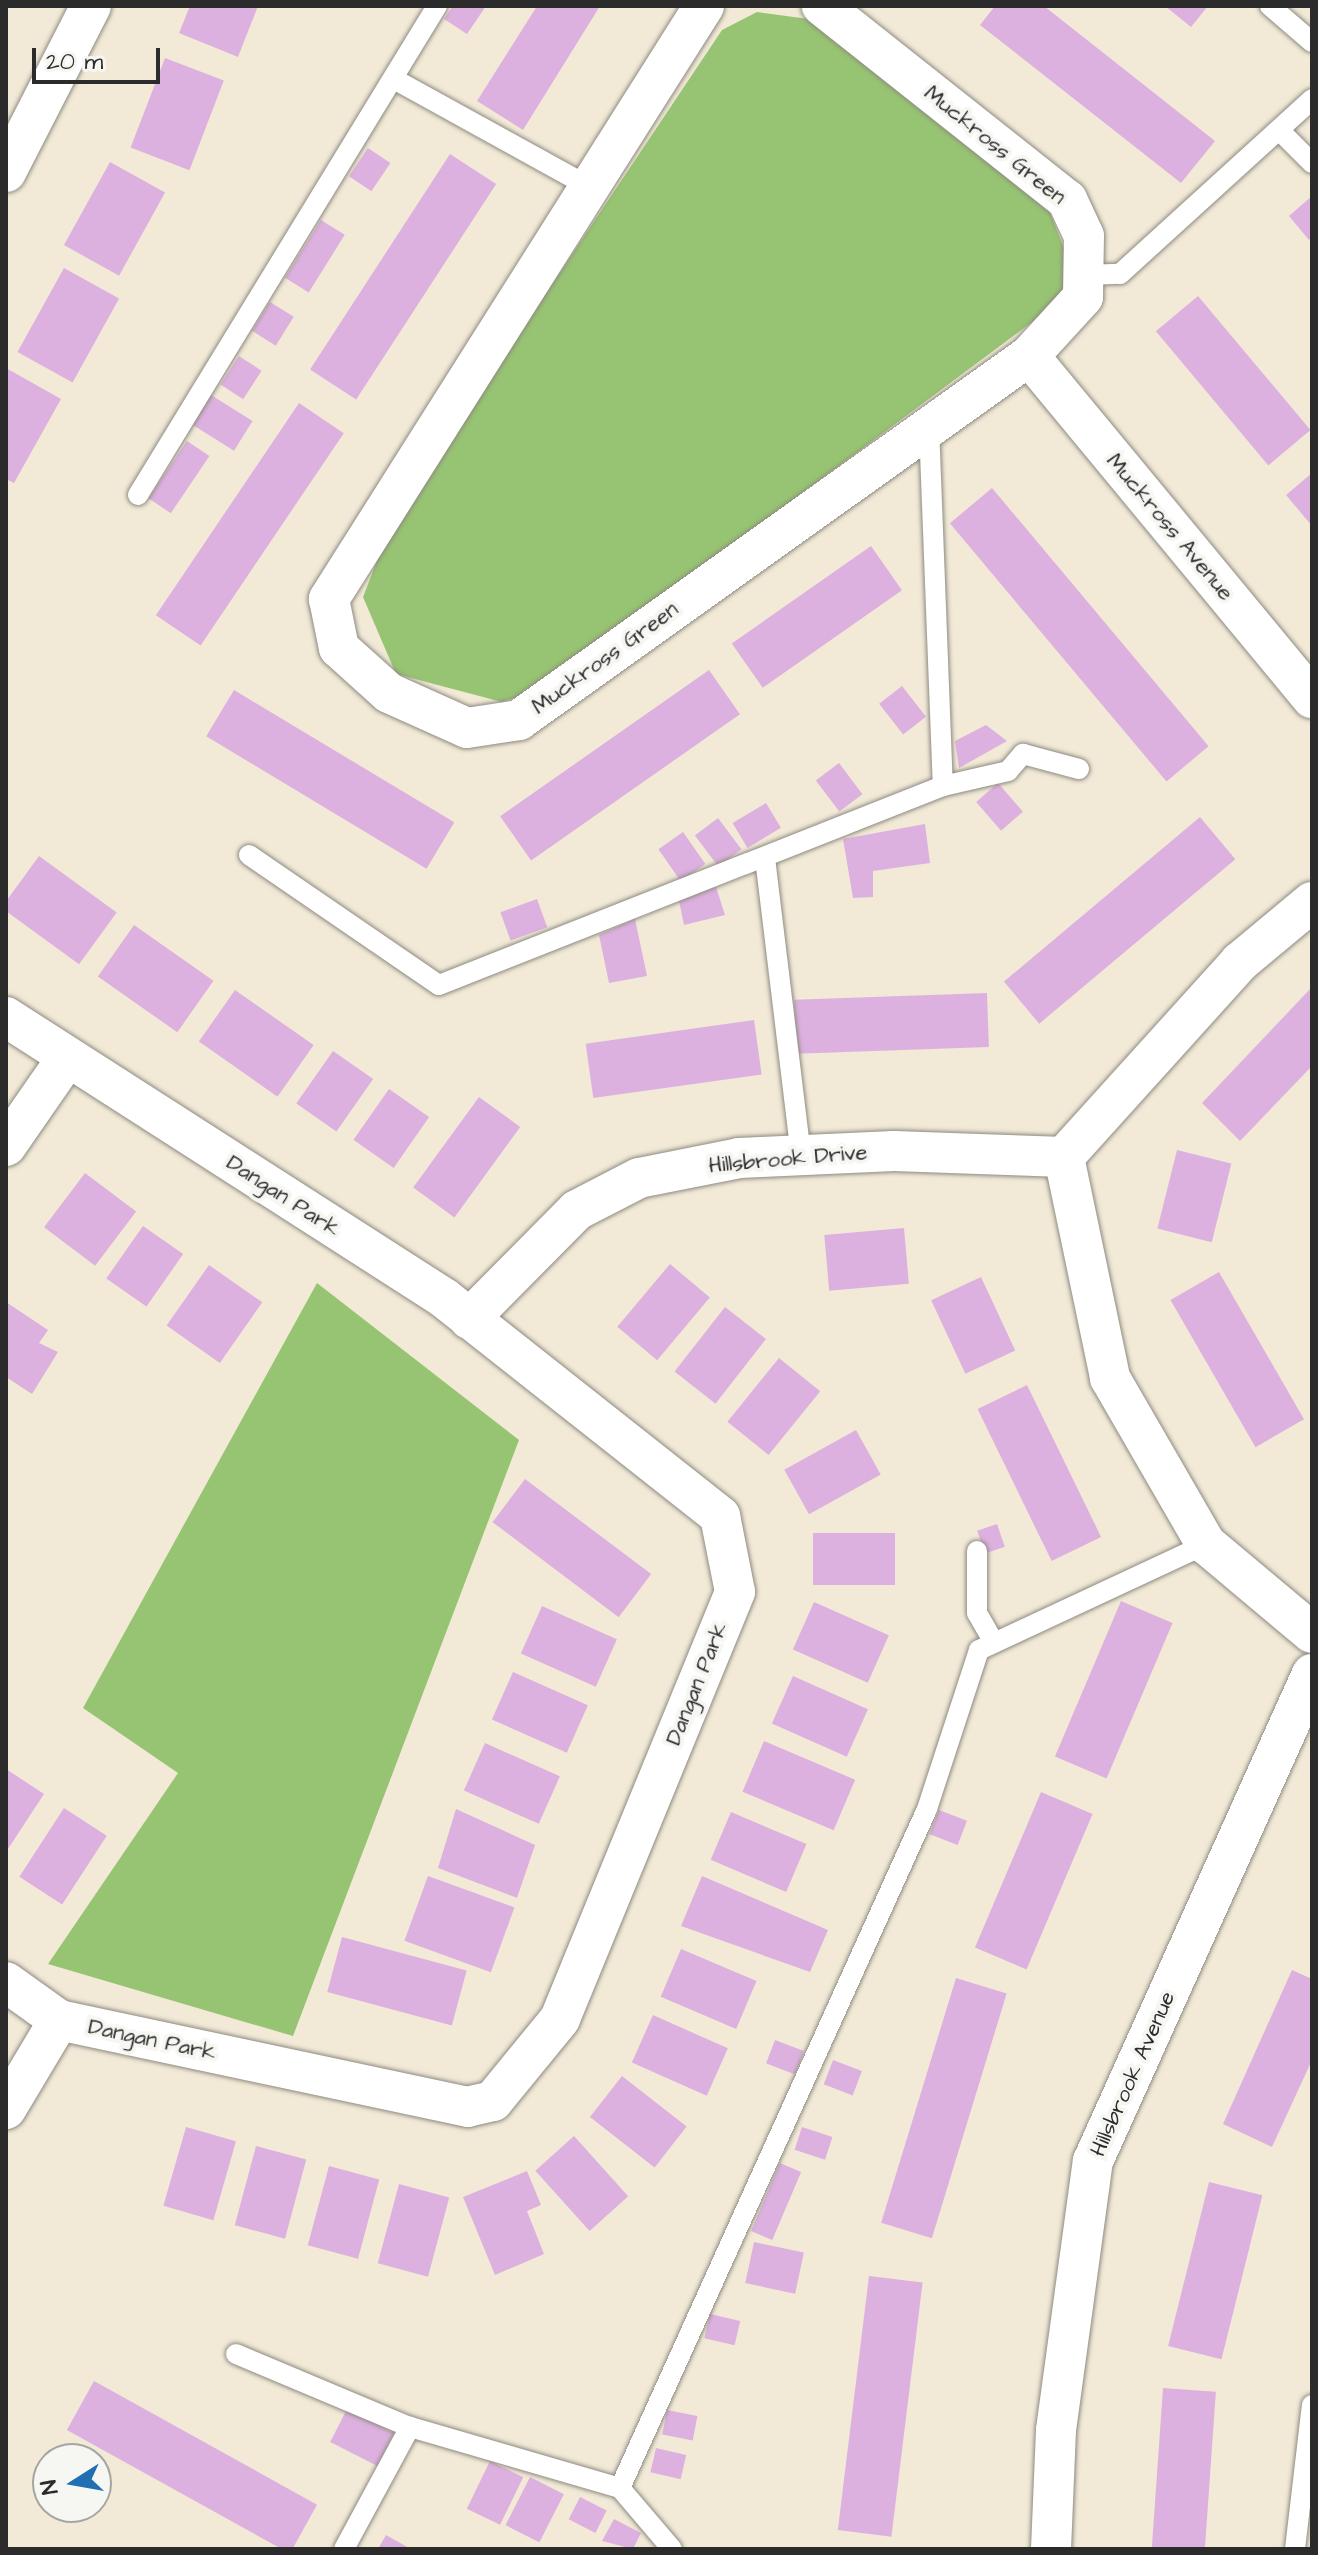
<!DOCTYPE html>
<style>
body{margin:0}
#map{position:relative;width:1318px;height:2555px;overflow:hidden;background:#f2ead7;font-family:"Architects Daughter",sans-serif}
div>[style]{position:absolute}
.green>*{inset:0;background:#97c472}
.building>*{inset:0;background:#ddb1df;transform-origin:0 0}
.roads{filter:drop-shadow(0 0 2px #8e8a81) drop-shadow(0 0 2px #8e8a81)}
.service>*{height:20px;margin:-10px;padding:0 10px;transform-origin:10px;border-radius:10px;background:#fff}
.minor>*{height:40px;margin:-20px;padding:0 20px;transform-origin:20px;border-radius:20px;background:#fff}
span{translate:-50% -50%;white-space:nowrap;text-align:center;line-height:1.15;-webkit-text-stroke:8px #f6f6f2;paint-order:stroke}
.street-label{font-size:22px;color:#2b2b2b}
.frame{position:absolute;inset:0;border:8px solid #2b2b2b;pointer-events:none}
.north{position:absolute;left:32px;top:2443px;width:80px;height:80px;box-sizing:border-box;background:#f6f6f2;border:2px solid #a5a5a2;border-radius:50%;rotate:259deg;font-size:22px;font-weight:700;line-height:32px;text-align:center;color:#2b2b2b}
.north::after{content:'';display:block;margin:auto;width:28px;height:36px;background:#1f6fb2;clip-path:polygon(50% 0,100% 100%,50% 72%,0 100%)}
.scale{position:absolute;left:32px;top:48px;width:128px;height:36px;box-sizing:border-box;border:4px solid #2b2b2b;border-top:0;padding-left:10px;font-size:24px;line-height:28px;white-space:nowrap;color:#2b2b2b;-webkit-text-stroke:6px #f6f6f2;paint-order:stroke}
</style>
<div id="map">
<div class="green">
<div style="clip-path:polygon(757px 12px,816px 20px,1047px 205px,1067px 256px,1067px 296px,539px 689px,502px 702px,396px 674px,363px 597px,390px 527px,722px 30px)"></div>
<div style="clip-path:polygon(317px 1283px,519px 1440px,293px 2036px,48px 1964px,178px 1773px,83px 1708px)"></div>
</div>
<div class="building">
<div style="clip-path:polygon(190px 6px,258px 6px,238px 57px,179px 33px)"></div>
<div style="clip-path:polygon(453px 6px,486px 6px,467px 34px,444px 19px)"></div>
<div style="clip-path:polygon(537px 6px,600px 6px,523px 130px,477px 101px)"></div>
<div style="clip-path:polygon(995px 6px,1044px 6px,1215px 141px,1181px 183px,980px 25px)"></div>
<div style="clip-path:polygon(1165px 6px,1208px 6px,1191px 27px)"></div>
<div style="left:165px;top:58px;width:63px;height:96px;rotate:21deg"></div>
<div style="left:368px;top:148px;width:27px;height:34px;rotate:34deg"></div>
<div style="left:450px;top:154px;width:55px;height:257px;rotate:33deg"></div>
<div style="left:110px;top:162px;width:63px;height:95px;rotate:29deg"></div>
<div style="clip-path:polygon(1312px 196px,1312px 237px,1309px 240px,1289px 216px)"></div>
<div style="left:321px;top:220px;width:28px;height:68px;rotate:32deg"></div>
<div style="left:64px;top:268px;width:63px;height:96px;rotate:29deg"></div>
<div style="left:1198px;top:296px;width:175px;height:55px;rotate:50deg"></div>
<div style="left:270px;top:302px;width:28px;height:34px;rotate:32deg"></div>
<div style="left:239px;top:356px;width:27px;height:34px;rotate:33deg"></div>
<div style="clip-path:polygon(6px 368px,61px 399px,14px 483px,6px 479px)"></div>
<div style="left:211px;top:395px;width:49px;height:35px;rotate:32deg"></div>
<div style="left:299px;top:403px;width:54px;height:256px;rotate:34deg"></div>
<div style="left:187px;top:441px;width:27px;height:69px;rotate:34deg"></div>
<div style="clip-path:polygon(1312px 473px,1312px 526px,1286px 495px)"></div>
<div style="left:992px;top:488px;width:337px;height:55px;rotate:50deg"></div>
<div style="left:871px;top:546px;width:54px;height:170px;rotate:55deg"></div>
<div style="left:709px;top:670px;width:54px;height:255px;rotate:55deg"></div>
<div style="left:902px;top:686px;width:39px;height:29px;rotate:52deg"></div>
<div style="left:234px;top:690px;width:257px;height:54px;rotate:31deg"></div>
<div style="clip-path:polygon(986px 725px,1007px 741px,959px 768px,955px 741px)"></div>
<div style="left:839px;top:763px;width:39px;height:29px;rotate:53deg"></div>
<div style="left:998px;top:783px;width:38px;height:29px;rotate:49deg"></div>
<div style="left:766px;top:803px;width:29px;height:39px;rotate:59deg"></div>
<div style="left:1200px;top:817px;width:55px;height:256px;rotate:50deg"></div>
<div style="left:718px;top:818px;width:39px;height:29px;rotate:53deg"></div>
<div style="clip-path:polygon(925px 824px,930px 863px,873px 871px,873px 897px,853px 898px,843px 839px)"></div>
<div style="left:683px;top:832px;width:39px;height:30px;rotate:55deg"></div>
<div style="left:39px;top:856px;width:96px;height:64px;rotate:36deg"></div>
<div style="clip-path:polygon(716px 887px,725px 915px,684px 925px,679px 901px)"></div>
<div style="left:537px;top:899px;width:30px;height:39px;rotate:70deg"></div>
<div style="clip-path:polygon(635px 919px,647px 976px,609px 983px,599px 935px)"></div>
<div style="left:134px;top:925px;width:97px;height:63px;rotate:35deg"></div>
<div style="clip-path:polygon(1312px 987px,1312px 1066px,1240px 1141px,1202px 1103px)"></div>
<div style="left:235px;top:990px;width:96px;height:63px;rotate:35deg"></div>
<div style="left:987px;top:993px;width:54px;height:193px;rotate:88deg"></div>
<div style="left:754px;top:1020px;width:55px;height:170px;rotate:82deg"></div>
<div style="left:333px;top:1051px;width:49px;height:64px;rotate:35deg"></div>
<div style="left:389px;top:1089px;width:49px;height:62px;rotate:35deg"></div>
<div style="left:479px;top:1097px;width:51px;height:112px;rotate:36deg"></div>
<div style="left:1177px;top:1150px;width:56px;height:81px;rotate:14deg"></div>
<div style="left:85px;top:1173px;width:64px;height:68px;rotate:37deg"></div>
<div style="left:143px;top:1226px;width:49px;height:64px;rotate:35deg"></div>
<div style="left:904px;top:1228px;width:56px;height:80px;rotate:85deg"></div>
<div style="left:670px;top:1264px;width:52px;height:82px;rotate:40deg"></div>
<div style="left:209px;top:1265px;width:65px;height:74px;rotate:35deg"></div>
<div style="left:1219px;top:1272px;width:170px;height:56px;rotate:60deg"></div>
<div style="left:981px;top:1277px;width:81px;height:55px;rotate:65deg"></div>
<div style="clip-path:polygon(6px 1302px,48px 1330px,39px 1343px,58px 1352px,32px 1394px,6px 1377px)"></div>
<div style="left:725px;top:1307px;width:52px;height:82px;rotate:38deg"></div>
<div style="left:779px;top:1358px;width:53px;height:82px;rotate:39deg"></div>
<div style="left:1027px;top:1385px;width:169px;height:55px;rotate:64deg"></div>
<div style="left:856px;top:1430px;width:51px;height:82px;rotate:61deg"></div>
<div style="left:525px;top:1479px;width:158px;height:54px;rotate:37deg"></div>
<div style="left:997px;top:1524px;width:24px;height:21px;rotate:71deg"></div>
<div style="left:813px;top:1533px;width:82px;height:52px"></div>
<div style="left:1121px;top:1601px;width:56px;height:169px;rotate:23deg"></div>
<div style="left:814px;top:1602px;width:82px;height:52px;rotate:24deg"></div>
<div style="left:542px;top:1606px;width:82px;height:52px;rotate:24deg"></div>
<div style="left:513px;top:1672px;width:82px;height:52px;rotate:24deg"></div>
<div style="left:793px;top:1676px;width:82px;height:52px;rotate:24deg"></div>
<div style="left:764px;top:1741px;width:99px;height:55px;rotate:23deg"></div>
<div style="left:485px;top:1743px;width:82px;height:52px;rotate:24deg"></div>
<div style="clip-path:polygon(6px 1769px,44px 1794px,6px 1852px)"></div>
<div style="left:1041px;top:1792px;width:56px;height:169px;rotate:23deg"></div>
<div style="left:64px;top:1808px;width:51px;height:82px;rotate:33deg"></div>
<div style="clip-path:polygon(456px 1809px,535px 1845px,517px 1898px,438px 1868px)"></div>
<div style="left:939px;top:1810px;width:30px;height:26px;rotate:21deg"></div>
<div style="left:731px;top:1812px;width:82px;height:52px;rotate:23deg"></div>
<div style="left:428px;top:1876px;width:92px;height:69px;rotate:20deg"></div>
<div style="clip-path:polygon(702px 1876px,828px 1930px,810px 1972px,681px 1926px)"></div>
<div style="left:342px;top:1937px;width:129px;height:57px;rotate:15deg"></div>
<div style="left:681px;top:1949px;width:82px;height:52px;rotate:23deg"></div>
<div style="clip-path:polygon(1292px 1970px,1312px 1979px,1312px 2060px,1272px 2147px,1223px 2124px)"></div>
<div style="left:956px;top:1978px;width:53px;height:256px;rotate:17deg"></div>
<div style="left:653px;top:2015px;width:82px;height:52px;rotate:24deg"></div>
<div style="left:775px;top:2040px;width:31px;height:25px;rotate:21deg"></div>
<div style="left:833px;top:2060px;width:31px;height:26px;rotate:21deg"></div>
<div style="left:622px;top:2076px;width:82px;height:52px;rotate:38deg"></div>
<div style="left:186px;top:2127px;width:52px;height:82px;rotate:16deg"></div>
<div style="left:802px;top:2127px;width:32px;height:24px;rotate:18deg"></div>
<div style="left:574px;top:2136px;width:81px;height:52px;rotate:48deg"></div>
<div style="left:256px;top:2146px;width:52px;height:82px;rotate:15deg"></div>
<div style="left:780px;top:2163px;width:23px;height:74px;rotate:23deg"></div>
<div style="left:329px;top:2166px;width:52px;height:82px;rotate:15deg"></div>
<div style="clip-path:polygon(527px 2171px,541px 2205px,527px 2211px,544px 2254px,495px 2275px,463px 2197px)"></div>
<div style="left:1209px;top:2182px;width:55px;height:169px;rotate:14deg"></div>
<div style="left:399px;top:2184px;width:52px;height:82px;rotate:15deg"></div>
<div style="left:754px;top:2242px;width:51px;height:42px;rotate:12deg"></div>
<div style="left:869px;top:2276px;width:54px;height:256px;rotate:7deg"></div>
<div style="left:710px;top:2314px;width:31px;height:25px;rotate:13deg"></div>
<div style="left:94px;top:2381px;width:255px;height:56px;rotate:29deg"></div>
<div style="left:1163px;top:2388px;width:53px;height:161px;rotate:4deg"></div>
<div style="left:347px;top:2409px;width:53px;height:37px;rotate:27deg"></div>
<div style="left:667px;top:2410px;width:31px;height:25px;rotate:11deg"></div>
<div style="left:656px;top:2448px;width:31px;height:25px;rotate:13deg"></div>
<div style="left:490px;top:2461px;width:37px;height:53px;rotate:26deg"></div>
<div style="left:530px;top:2477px;width:38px;height:54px;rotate:27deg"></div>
<div style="left:580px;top:2497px;width:30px;height:25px;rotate:27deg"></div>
<div style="clip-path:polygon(614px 2519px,641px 2533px,633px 2549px,602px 2541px)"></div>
<div style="clip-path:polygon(386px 2535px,411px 2549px,378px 2549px)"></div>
</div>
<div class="roads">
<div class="service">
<div style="left:1270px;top:6px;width:55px;rotate:40.6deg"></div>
<div style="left:394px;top:79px;width:222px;rotate:28.9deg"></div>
<div style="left:1279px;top:130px;width:47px;rotate:45deg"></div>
<div style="left:1084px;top:275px;width:36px;rotate:-2deg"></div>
<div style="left:1120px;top:274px;width:260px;rotate:-42.3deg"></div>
<div style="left:929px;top:426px;width:360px;rotate:87.8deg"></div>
<div style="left:138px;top:495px;width:573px;rotate:-58.56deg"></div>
<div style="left:249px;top:855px;width:230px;rotate:34.4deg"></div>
<div style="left:439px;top:985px;width:542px;rotate:-21.55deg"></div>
<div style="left:943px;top:786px;width:67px;rotate:-13deg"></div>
<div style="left:1008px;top:771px;width:23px;rotate:-49deg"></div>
<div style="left:1023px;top:754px;width:58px;rotate:15deg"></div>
<div style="left:765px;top:858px;width:300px;rotate:83.1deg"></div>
<div style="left:977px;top:1551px;width:62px;rotate:90deg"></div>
<div style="left:977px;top:1613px;width:32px;rotate:60deg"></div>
<div style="left:236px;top:2354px;width:189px;rotate:22.8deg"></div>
<div style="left:410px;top:2427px;width:219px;rotate:16.2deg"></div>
<div style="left:620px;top:2488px;width:80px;rotate:49.6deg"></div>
<div style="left:620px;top:2488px;width:745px;rotate:-65.67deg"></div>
<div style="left:927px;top:1809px;width:167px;rotate:-71.9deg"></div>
<div style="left:979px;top:1650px;width:251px;rotate:-25deg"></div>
<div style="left:344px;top:2549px;width:139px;rotate:-61.6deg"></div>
<div style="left:1295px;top:2549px;width:145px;rotate:-83.3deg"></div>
</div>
<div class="minor">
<div style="left:704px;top:6px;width:702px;rotate:122.31deg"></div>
<div style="left:329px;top:599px;width:50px;rotate:78.5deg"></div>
<div style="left:339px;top:648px;width:67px;rotate:42deg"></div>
<div style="left:389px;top:693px;width:85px;rotate:24.2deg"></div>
<div style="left:467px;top:728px;width:53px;rotate:-8.7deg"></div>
<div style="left:519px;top:720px;width:627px;rotate:-35.52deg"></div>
<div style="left:1029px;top:356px;width:80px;rotate:-47.5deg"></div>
<div style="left:1083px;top:297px;width:61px;rotate:-89.1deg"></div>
<div style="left:1084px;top:236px;width:40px;rotate:-115deg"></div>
<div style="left:1067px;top:200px;width:313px;rotate:-141.6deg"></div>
<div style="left:6px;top:172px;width:186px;rotate:-62.9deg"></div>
<div style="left:1029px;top:356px;width:444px;rotate:50.4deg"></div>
<div style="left:1312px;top:902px;width:94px;rotate:140.2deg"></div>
<div style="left:1240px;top:962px;width:263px;rotate:132.1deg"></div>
<div style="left:1064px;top:1157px;width:226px;rotate:78.2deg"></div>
<div style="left:1110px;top:1378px;width:192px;rotate:60deg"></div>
<div style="left:1206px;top:1544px;width:138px;rotate:40deg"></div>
<div style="left:6px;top:1017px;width:520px;rotate:32.68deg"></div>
<div style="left:444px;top:1298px;width:352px;rotate:38.3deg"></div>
<div style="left:720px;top:1516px;width:77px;rotate:78.8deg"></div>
<div style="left:735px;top:1592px;width:461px;rotate:112.3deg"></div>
<div style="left:560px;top:2019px;width:106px;rotate:129.3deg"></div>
<div style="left:493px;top:2101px;width:26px;rotate:167deg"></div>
<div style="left:468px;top:2107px;width:418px;rotate:-168deg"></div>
<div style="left:59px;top:2020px;width:65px;rotate:-144.4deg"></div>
<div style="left:6px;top:1146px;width:107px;rotate:-55.3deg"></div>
<div style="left:469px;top:1319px;width:153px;rotate:-45.3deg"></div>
<div style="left:577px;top:1210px;width:70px;rotate:-27.3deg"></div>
<div style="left:639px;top:1178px;width:102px;rotate:-11.3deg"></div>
<div style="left:739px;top:1158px;width:155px;rotate:-2.6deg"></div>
<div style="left:894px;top:1151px;width:170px;rotate:2deg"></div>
<div style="left:6px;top:2109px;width:104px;rotate:-59.2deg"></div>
<div style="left:1051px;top:2549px;width:119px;rotate:-87.6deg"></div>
<div style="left:1056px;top:2430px;width:272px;rotate:-82.2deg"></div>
<div style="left:1093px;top:2161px;width:534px;rotate:-65.79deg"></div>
</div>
</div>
<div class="street-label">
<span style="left:995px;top:145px;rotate:39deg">Muckross Green</span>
<span style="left:1170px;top:527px;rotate:50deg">Muckross Avenue</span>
<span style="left:605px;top:658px;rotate:-36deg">Muckross Green</span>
<span style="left:788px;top:1159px;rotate:-5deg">Hillsbrook Drive</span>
<span style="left:283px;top:1196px;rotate:33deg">Dangan Park</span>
<span style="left:697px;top:1684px;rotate:-68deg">Dangan Park</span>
<span style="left:152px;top:2040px;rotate:12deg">Dangan Park</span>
<span style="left:1133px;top:2074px;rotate:-66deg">Hillsbrook Avenue</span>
</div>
<div class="frame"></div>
<div class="north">N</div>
<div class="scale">20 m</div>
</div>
